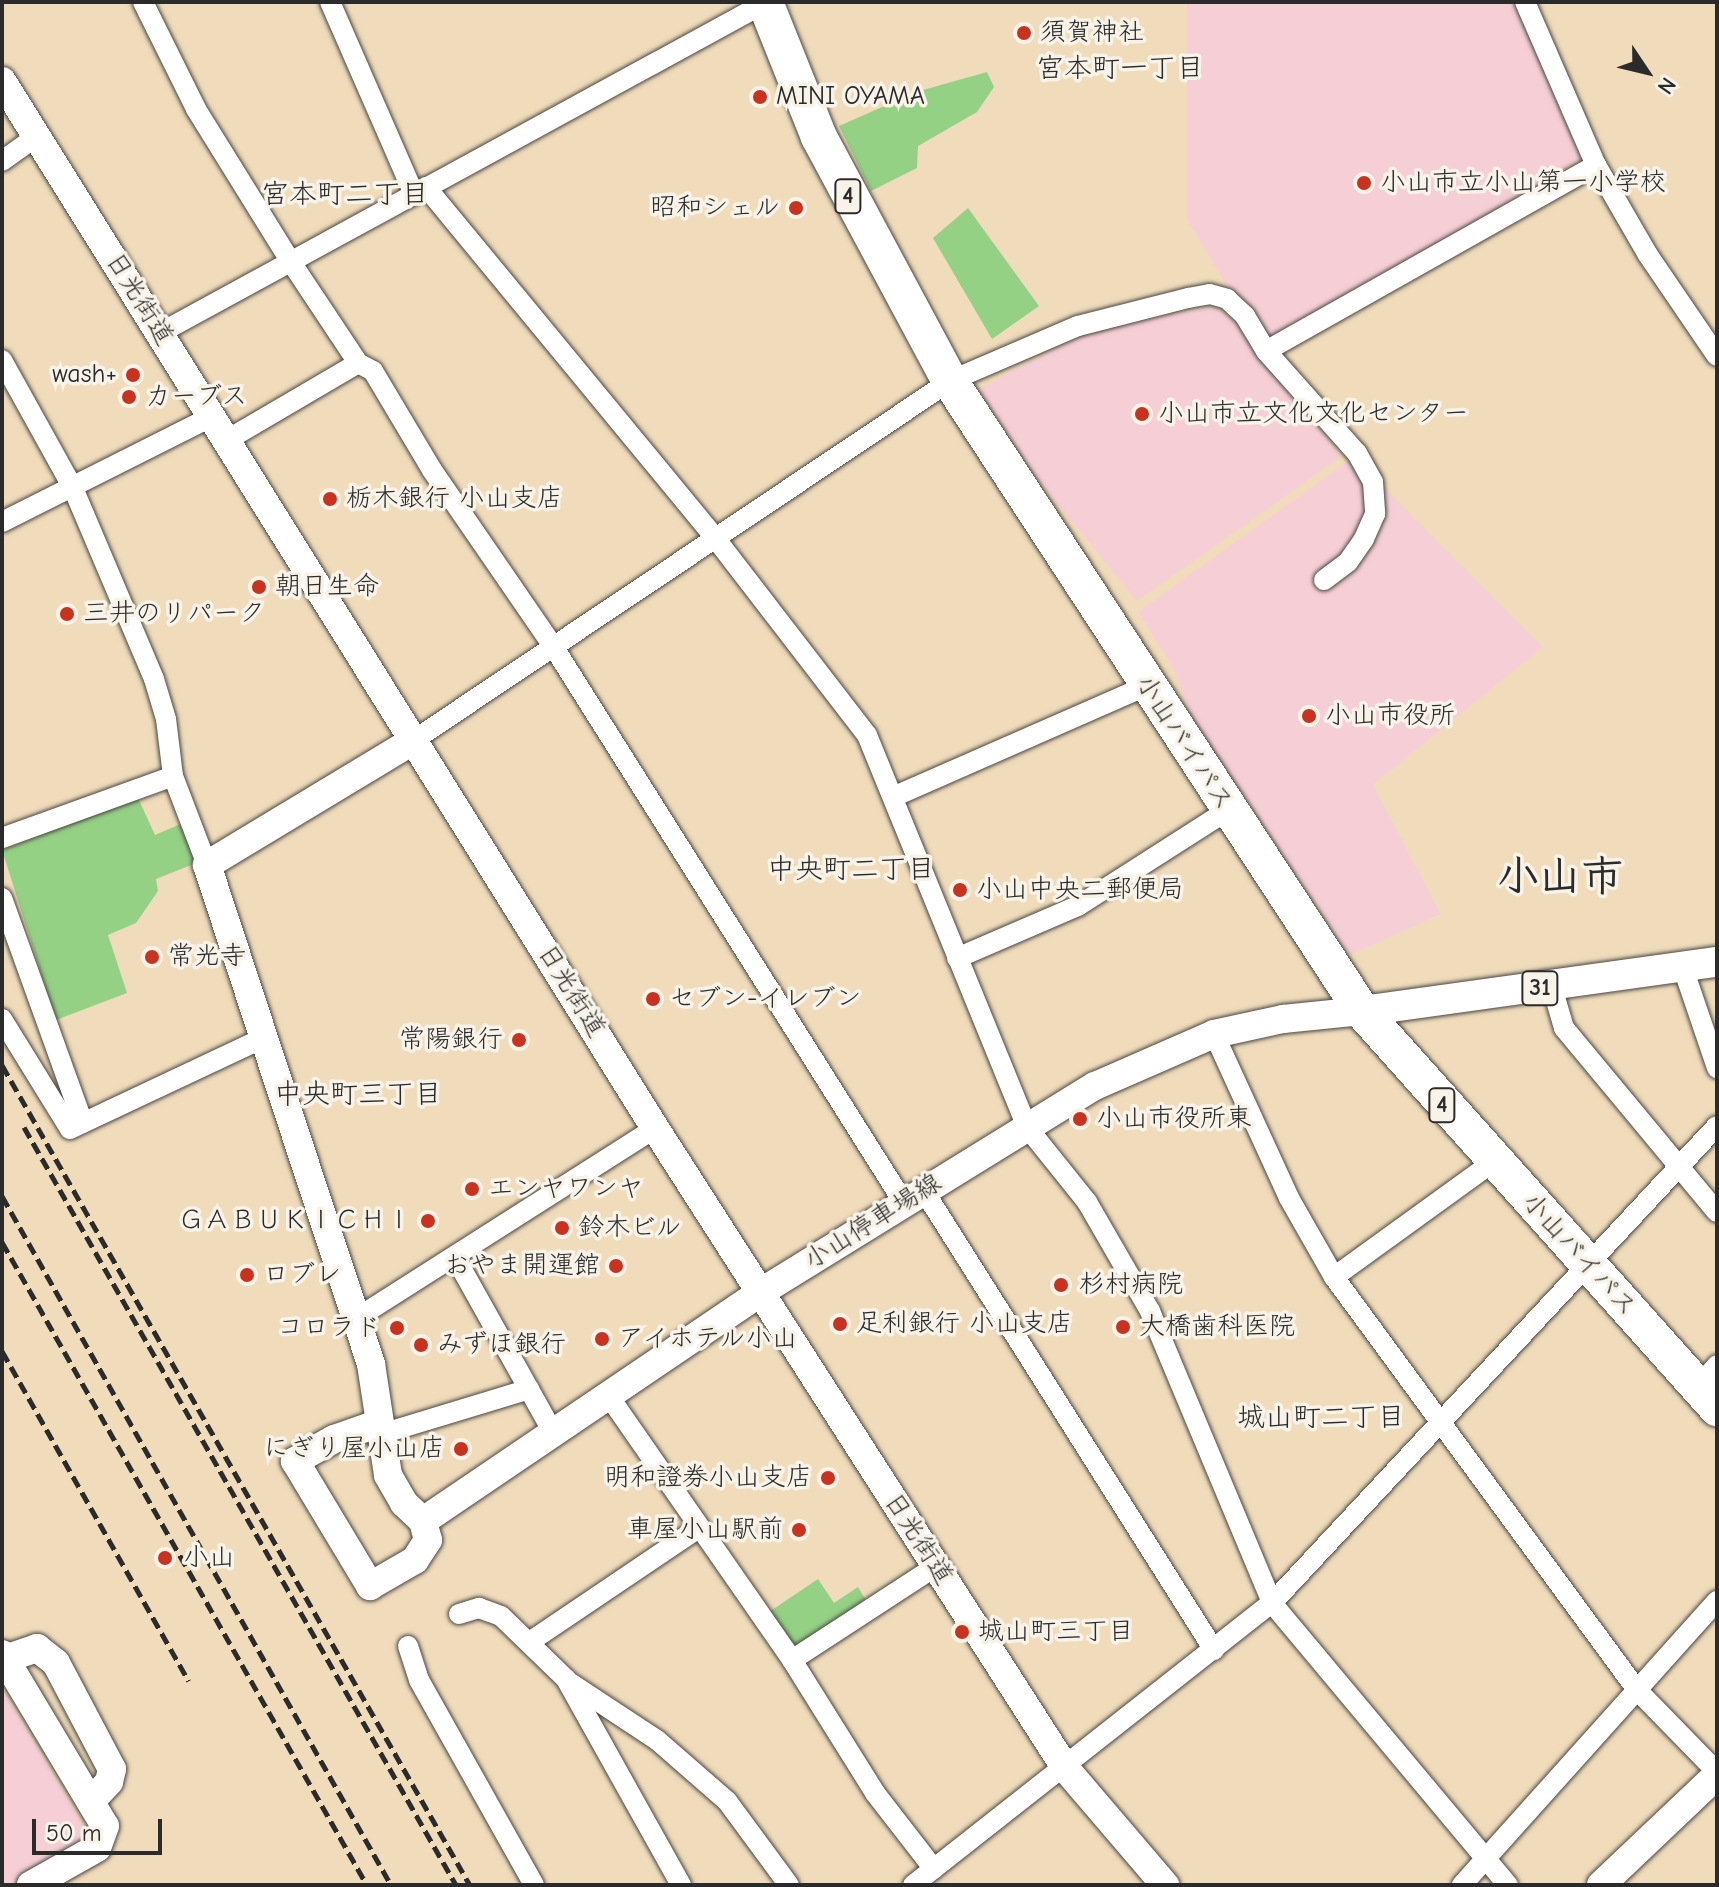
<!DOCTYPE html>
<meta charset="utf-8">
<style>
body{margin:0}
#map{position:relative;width:1719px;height:1887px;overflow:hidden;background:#f0dcbb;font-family:"Comic Neue","Klee One",sans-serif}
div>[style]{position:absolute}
.built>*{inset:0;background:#f6cfd6}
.green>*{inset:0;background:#95d185}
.roads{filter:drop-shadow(0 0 2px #494641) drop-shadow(0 0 2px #494641)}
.street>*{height:20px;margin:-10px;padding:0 10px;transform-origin:10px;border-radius:10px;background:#fff}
.secondary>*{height:28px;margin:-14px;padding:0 14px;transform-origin:14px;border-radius:14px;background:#fff}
.primary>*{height:30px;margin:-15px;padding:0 15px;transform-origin:15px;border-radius:15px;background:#fff}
.highway>*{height:36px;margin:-18px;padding:0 18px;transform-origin:18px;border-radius:18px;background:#fff}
.rail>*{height:5px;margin-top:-2.5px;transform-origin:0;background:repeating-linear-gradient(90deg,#2b2b2b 0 12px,transparent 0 18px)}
.dots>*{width:22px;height:22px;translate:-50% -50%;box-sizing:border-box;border:4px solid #f7f3e8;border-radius:50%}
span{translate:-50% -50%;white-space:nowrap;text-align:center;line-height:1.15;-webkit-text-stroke:7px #f7f3e8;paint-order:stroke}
.shield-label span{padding:2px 6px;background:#f7f3e8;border:2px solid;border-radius:6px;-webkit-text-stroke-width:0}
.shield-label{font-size:24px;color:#2b2b2b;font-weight:700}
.poi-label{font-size:26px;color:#2b2b2b}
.left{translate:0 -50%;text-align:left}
.right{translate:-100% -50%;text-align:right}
.street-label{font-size:26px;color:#2b2b2b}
.neighbourhood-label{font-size:28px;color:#2b2b2b}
.town-label{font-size:42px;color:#2b2b2b;font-weight:700}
.frame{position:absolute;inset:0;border:4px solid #2b2b2b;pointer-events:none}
.north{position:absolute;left:1607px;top:32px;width:80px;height:80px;-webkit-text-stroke:6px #f7f3e8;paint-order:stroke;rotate:125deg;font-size:22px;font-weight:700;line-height:32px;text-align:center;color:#2b2b2b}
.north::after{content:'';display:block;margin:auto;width:28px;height:36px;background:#2b2b2b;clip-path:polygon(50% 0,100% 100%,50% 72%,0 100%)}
.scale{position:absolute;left:32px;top:1819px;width:130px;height:36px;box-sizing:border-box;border:4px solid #2b2b2b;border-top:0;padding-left:10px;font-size:24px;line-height:28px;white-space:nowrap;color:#2b2b2b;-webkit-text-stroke:6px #f7f3e8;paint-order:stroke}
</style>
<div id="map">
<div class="built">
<div style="clip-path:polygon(1187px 2px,1534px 2px,1598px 148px,1266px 351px,1187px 219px)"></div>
<div style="clip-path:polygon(1215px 307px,1241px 327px,1341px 457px,1137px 601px,1026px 465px,979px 389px,1095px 328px)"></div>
<div style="clip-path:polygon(1354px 457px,1543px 647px,1373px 785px,1441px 914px,1350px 955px,1191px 718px,1174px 669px,1138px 612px)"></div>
<div style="clip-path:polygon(2px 1688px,88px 1833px,71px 1851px,9px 1885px,2px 1885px)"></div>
</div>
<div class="green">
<div style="clip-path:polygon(987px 72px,994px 87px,977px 112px,918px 146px,917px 168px,871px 191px,839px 126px,916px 92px)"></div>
<div style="clip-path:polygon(968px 208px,1039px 306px,992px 339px,933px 238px)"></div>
<div style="clip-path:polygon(138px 798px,155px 835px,183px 823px,196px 863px,156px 879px,158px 891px,136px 923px,108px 935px,127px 993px,56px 1020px,2px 850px)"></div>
<div style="clip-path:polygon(818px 1579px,834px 1603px,858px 1587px,867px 1602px,802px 1646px,789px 1642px,769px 1612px)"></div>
</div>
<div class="roads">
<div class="street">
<div style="left:143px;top:2px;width:119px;rotate:63.6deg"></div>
<div style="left:196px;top:109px;width:180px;rotate:58.2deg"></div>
<div style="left:291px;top:262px;width:121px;rotate:56.4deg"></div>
<div style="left:358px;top:363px;width:17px;rotate:28deg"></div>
<div style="left:373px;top:371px;width:115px;rotate:59.2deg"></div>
<div style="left:432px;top:470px;width:214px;rotate:55.5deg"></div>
<div style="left:553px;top:646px;width:658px;rotate:57.78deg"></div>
<div style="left:330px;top:2px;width:210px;rotate:66.4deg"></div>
<div style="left:1525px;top:2px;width:178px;rotate:66.5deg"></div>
<div style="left:1596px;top:165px;width:104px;rotate:60deg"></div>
<div style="left:1648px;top:255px;width:122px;rotate:55.7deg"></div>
<div style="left:2px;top:161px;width:43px;rotate:-35.5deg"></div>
<div style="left:426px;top:187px;width:456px;rotate:50.5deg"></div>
<div style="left:716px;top:539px;width:247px;rotate:52.4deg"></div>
<div style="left:867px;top:735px;width:423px;rotate:67.8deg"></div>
<div style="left:1027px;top:1127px;width:96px;rotate:51.3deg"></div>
<div style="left:1087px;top:1202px;width:126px;rotate:60deg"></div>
<div style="left:1150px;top:1311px;width:316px;rotate:67.3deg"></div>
<div style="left:1272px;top:1603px;width:368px;rotate:50.1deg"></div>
<div style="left:160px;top:333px;width:689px;rotate:-28.61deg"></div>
<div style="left:1266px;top:351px;width:379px;rotate:-29.4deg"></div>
<div style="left:2px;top:360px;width:146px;rotate:61deg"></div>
<div style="left:73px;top:488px;width:207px;rotate:67deg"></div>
<div style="left:154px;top:679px;width:42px;rotate:73.3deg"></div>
<div style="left:166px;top:719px;width:57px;rotate:83deg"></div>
<div style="left:173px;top:776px;width:95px;rotate:69.1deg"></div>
<div style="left:227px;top:440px;width:152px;rotate:-30.4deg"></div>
<div style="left:2px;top:522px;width:236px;rotate:-26.7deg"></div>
<div style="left:414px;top:740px;width:645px;rotate:-33.81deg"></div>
<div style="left:950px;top:381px;width:139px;rotate:-23.3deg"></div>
<div style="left:1078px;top:326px;width:114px;rotate:-14.3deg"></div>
<div style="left:1188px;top:298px;width:22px;rotate:-10deg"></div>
<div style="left:1210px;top:294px;width:18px;rotate:16deg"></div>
<div style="left:1227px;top:299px;width:25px;rotate:43deg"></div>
<div style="left:1245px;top:316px;width:41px;rotate:59deg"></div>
<div style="left:1266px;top:351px;width:137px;rotate:48.3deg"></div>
<div style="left:1357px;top:453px;width:33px;rotate:61deg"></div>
<div style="left:1373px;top:482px;width:32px;rotate:86deg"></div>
<div style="left:1375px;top:514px;width:27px;rotate:114deg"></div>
<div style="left:1364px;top:539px;width:28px;rotate:125deg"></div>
<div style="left:1348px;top:562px;width:30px;rotate:143deg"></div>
<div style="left:893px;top:797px;width:276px;rotate:-23.7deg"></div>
<div style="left:2px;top:838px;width:182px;rotate:-19.9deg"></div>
<div style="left:2px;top:898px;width:239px;rotate:70.2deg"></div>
<div style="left:957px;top:958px;width:132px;rotate:-23.3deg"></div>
<div style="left:1078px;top:906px;width:178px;rotate:-32.6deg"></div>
<div style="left:1683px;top:968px;width:106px;rotate:71.2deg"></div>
<div style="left:1552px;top:987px;width:43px;rotate:73.7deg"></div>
<div style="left:1564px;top:1028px;width:239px;rotate:50.3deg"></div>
<div style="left:2px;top:1019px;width:129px;rotate:58.3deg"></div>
<div style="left:70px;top:1129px;width:211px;rotate:-25.2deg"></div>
<div style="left:1214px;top:1034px;width:180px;rotate:65.4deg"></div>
<div style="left:1289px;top:1198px;width:91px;rotate:60.3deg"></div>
<div style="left:1334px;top:1277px;width:512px;rotate:53.73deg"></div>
<div style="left:1637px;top:1690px;width:115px;rotate:45.7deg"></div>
<div style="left:924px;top:1191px;width:543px;rotate:57.71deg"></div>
<div style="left:455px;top:1257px;width:201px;rotate:60.8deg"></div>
<div style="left:1334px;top:1277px;width:198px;rotate:-35.9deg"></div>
<div style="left:357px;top:1318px;width:353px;rotate:-32.5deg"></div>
<div style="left:1698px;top:1387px;width:29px;rotate:-49deg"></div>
<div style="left:608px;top:1395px;width:323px;rotate:55.2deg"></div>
<div style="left:792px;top:1660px;width:157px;rotate:58deg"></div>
<div style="left:875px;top:1793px;width:96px;rotate:52.2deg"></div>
<div style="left:378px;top:1435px;width:158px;rotate:-16.9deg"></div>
<div style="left:459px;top:1614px;width:21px;rotate:-17deg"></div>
<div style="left:479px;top:1608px;width:23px;rotate:20deg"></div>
<div style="left:501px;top:1616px;width:91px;rotate:44.1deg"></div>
<div style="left:566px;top:1679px;width:236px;rotate:60.8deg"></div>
<div style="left:531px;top:1641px;width:200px;rotate:-34deg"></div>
<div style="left:408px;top:1646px;width:36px;rotate:72deg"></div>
<div style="left:419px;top:1680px;width:235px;rotate:60.7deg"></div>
<div style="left:792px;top:1660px;width:172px;rotate:-33.1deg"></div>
<div style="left:569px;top:1682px;width:105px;rotate:33.4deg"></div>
<div style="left:657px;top:1740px;width:93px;rotate:41.1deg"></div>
<div style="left:727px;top:1801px;width:104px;rotate:53.6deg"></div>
<div style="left:913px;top:1885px;width:457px;rotate:-38.2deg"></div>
<div style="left:1272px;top:1603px;width:652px;rotate:-46.99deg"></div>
<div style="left:1462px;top:1885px;width:382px;rotate:-48.1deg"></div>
</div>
<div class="secondary">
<div style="left:2px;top:81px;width:1234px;rotate:58.05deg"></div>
<div style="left:655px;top:1128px;width:761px;rotate:57.33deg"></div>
<div style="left:1066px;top:1769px;width:153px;rotate:49.5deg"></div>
<div style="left:377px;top:1424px;width:46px;rotate:160.8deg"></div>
<div style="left:334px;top:1439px;width:45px;rotate:150.6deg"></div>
<div style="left:295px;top:1461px;width:146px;rotate:59deg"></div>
<div style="left:370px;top:1586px;width:52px;rotate:-30deg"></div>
<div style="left:415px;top:1560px;width:24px;rotate:-57deg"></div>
<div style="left:428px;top:1540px;width:20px;rotate:-105deg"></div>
<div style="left:423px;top:1521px;width:26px;rotate:-137deg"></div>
<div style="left:404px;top:1503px;width:32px;rotate:-120deg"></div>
<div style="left:388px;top:1475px;width:112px;rotate:-98.7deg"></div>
<div style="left:371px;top:1364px;width:525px;rotate:-108.19deg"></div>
<div style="left:207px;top:865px;width:242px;rotate:-31.1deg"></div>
<div style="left:423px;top:1521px;width:408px;rotate:-34.1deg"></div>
<div style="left:761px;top:1292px;width:392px;rotate:-31.7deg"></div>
<div style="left:1095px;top:1086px;width:130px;rotate:-23.6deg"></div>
<div style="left:1214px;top:1034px;width:71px;rotate:-12.3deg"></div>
<div style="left:1283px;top:1019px;width:79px;rotate:-5.8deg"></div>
<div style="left:2px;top:1654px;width:200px;rotate:59.1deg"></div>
<div style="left:105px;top:1826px;width:23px;rotate:110deg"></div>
<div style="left:97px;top:1848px;width:76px;rotate:150.7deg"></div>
<div style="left:5px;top:1659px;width:34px;rotate:-19deg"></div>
<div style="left:37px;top:1648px;width:24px;rotate:38deg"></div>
<div style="left:56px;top:1663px;width:120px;rotate:62.2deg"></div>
<div style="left:112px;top:1769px;width:13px;rotate:103deg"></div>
<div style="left:109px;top:1782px;width:23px;rotate:133deg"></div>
<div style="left:1601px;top:1885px;width:160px;rotate:-43.5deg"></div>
</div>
<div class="primary">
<div style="left:1362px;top:1011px;width:358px;rotate:-7.9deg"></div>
</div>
<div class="highway">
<div style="left:765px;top:2px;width:145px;rotate:68.2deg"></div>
<div style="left:819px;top:137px;width:277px;rotate:61.8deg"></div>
<div style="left:950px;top:381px;width:753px;rotate:56.82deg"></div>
<div style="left:1362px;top:1011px;width:533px;rotate:48.2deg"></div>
</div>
</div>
<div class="rail">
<div style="left:2px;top:1065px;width:944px;rotate:60.29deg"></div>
<div style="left:24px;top:1127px;width:872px;rotate:60.32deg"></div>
<div style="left:2px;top:1196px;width:791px;rotate:60.55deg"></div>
<div style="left:2px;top:1242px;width:739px;rotate:60.42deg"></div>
<div style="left:2px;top:1351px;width:379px;rotate:60.5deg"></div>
</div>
<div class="dots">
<div style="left:1024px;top:33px;background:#c8321e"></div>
<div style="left:760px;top:97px;background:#c8321e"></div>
<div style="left:1364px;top:183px;background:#c8321e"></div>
<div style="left:796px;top:208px;background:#c8321e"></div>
<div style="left:133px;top:375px;background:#c8321e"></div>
<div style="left:129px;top:397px;background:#c8321e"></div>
<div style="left:1142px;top:414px;background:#c8321e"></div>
<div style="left:330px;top:499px;background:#c8321e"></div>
<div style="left:259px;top:587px;background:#c8321e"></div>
<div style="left:67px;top:614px;background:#c8321e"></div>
<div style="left:1309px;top:716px;background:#c8321e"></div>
<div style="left:960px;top:890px;background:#c8321e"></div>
<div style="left:152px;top:957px;background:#c8321e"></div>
<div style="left:653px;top:999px;background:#c8321e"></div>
<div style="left:519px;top:1040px;background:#c8321e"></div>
<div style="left:1080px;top:1119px;background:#c8321e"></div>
<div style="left:472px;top:1189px;background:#c8321e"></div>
<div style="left:428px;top:1221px;background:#c8321e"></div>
<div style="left:562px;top:1228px;background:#c8321e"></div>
<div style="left:616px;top:1266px;background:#c8321e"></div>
<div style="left:247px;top:1275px;background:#c8321e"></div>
<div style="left:1061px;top:1285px;background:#c8321e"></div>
<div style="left:840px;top:1324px;background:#c8321e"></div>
<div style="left:1123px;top:1327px;background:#c8321e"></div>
<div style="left:397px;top:1328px;background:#c8321e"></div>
<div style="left:602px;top:1339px;background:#c8321e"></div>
<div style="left:421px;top:1345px;background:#c8321e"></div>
<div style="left:461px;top:1449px;background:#c8321e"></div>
<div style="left:828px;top:1478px;background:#c8321e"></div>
<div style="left:799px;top:1530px;background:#c8321e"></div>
<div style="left:165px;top:1558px;background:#c8321e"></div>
<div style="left:962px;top:1632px;background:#c8321e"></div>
</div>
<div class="shield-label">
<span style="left:848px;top:196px">4</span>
<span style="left:1540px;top:988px">31</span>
<span style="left:1442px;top:1105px">4</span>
</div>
<div class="poi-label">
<span class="left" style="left:1040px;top:33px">須賀神社</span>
<span class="left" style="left:776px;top:97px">MINI OYAMA</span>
<span class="left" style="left:1380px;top:183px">小山市立小山第一小学校</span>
<span class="right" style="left:780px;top:208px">昭和シェル</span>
<span class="right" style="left:117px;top:375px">wash+</span>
<span class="left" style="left:145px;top:397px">カーブス</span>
<span class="left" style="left:1158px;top:414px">小山市立文化文化センター</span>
<span class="left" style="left:346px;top:499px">栃木銀行 小山支店</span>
<span class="left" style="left:275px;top:587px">朝日生命</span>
<span class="left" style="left:83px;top:614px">三井のリパーク</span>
<span class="left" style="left:1325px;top:716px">小山市役所</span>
<span class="left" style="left:976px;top:890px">小山中央二郵便局</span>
<span class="left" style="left:168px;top:957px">常光寺</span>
<span class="left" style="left:669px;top:999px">セブン-イレブン</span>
<span class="right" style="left:503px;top:1040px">常陽銀行</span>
<span class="left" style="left:1096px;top:1119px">小山市役所東</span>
<span class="left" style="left:488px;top:1189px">エンヤワンヤ</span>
<span class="right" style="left:412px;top:1221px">ＧＡＢＵＫＩＣＨＩ</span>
<span class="left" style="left:578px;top:1228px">鈴木ビル</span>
<span class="right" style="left:600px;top:1266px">おやま開運館</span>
<span class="left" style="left:263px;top:1275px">ロブレ</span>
<span class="left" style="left:1079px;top:1285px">杉村病院</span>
<span class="left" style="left:856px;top:1324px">足利銀行 小山支店</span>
<span class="left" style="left:1139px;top:1327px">大橋歯科医院</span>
<span class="right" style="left:381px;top:1328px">コロラド</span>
<span class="left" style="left:618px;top:1339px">アイホテル小山</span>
<span class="left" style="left:437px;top:1345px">みずほ銀行</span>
<span class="right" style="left:445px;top:1449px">にぎり屋小山店</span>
<span class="right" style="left:812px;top:1478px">明和證券小山支店</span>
<span class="right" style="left:783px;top:1530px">車屋小山駅前</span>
<span class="left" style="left:183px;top:1558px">小山</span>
<span class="left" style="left:978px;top:1632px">城山町三丁目</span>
</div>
<div class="street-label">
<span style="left:139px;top:299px;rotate:58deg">日光街道</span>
<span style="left:1184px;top:743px;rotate:57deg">小山バイパス</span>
<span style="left:571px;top:991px;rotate:58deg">日光街道</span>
<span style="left:873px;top:1222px;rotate:-32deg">小山停車場線</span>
<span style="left:1579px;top:1255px;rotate:48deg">小山バイパス</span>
<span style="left:918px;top:1539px;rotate:57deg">日光街道</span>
</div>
<div class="neighbourhood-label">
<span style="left:1120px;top:68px">宮本町一丁目</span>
<span style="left:345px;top:194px">宮本町二丁目</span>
<span style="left:851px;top:869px">中央町二丁目</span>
<span style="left:358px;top:1094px">中央町三丁目</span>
<span style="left:1321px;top:1417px">城山町二丁目</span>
</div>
<div class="town-label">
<span style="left:1560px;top:877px">小山市</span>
</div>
<div class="frame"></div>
<div class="north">N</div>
<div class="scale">50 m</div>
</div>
